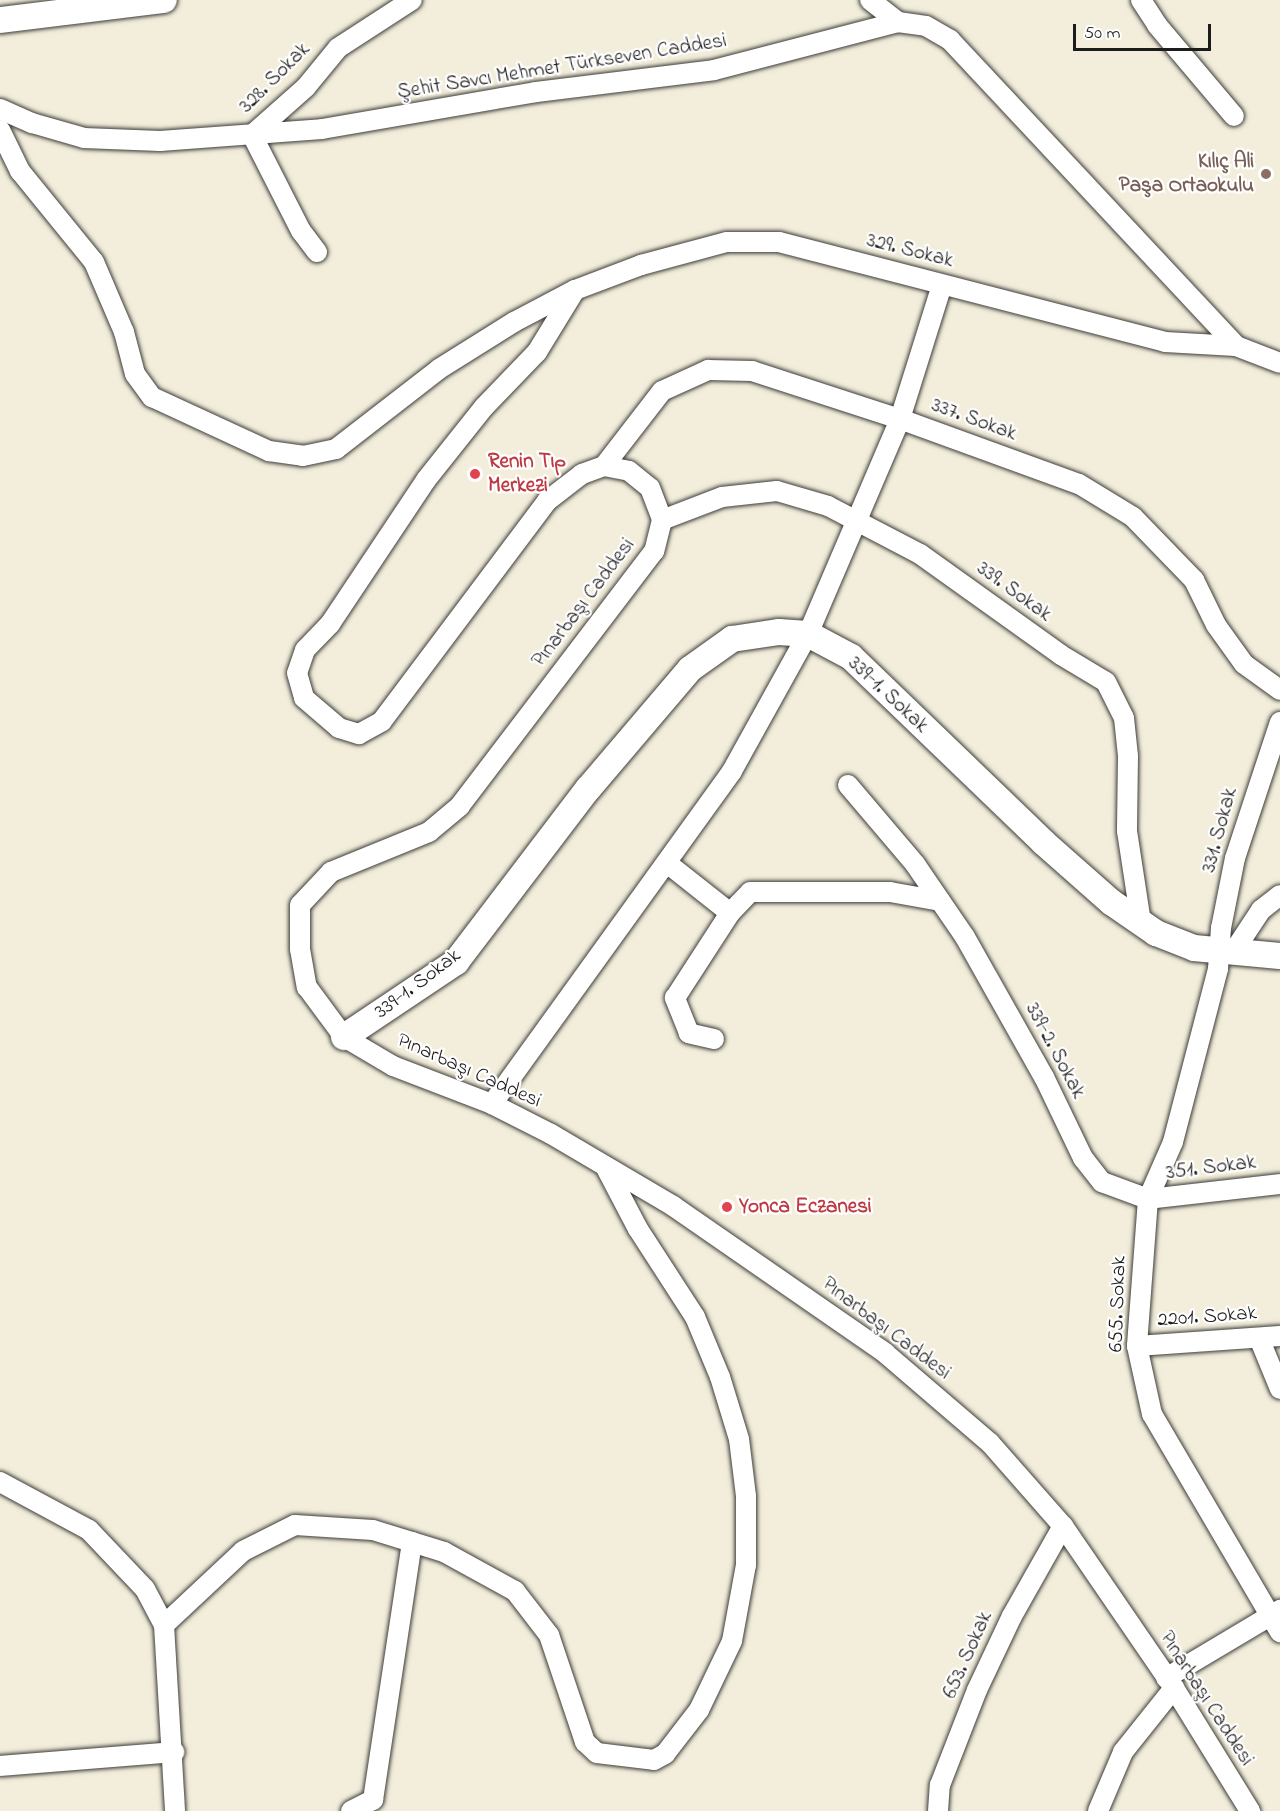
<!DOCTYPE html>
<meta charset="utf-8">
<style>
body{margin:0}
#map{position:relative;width:1280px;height:1811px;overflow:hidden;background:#f3eedb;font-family:"Indie Flower",sans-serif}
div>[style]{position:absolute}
.roads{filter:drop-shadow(0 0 2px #3c3c39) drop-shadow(0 0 2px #3c3c39)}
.minor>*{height:20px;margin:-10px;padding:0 10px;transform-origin:10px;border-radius:10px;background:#fff}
.tertiary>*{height:26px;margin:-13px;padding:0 13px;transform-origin:13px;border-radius:13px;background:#fff}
.dots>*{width:16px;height:16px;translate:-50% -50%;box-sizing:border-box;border:3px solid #fff;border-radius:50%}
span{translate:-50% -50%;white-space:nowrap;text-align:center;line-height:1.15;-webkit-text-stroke:4.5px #fff;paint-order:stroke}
.street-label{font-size:21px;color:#1c1c1c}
.education-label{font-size:21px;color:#785e54;font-weight:700}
.right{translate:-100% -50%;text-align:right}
.health-label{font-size:21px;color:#be3a42;font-weight:700}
.left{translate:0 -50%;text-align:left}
.scale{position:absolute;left:1073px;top:24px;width:138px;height:27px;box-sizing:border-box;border:3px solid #1c1c1c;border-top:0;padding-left:8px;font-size:18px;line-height:21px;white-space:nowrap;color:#1c1c1c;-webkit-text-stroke:4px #fff;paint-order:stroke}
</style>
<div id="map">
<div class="roads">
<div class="minor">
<div style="left:870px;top:0;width:36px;rotate:38deg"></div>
<div style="left:1141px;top:0;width:30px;rotate:57deg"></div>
<div style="left:1157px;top:25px;width:119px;rotate:49.8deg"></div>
<div style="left:0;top:109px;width:35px;rotate:24deg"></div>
<div style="left:32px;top:123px;width:54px;rotate:16.1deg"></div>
<div style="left:84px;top:138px;width:76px;rotate:2.3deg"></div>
<div style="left:160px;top:141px;width:162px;rotate:-4.2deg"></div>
<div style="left:322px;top:129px;width:217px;rotate:-9.8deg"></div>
<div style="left:536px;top:92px;width:179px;rotate:-7deg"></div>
<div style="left:714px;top:70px;width:190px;rotate:-14.6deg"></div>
<div style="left:898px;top:22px;width:28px;rotate:8deg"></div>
<div style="left:926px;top:26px;width:28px;rotate:30deg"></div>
<div style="left:950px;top:40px;width:419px;rotate:46.9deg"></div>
<div style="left:1236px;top:346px;width:47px;rotate:21.1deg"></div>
<div style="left:0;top:130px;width:46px;rotate:64deg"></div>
<div style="left:20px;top:171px;width:117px;rotate:50.9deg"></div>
<div style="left:94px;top:262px;width:76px;rotate:66.8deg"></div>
<div style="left:124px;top:332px;width:43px;rotate:75.3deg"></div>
<div style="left:135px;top:374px;width:29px;rotate:54deg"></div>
<div style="left:152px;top:397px;width:129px;rotate:24.8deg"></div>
<div style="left:269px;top:451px;width:34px;rotate:8deg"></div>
<div style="left:303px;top:456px;width:34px;rotate:-12deg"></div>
<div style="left:336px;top:449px;width:130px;rotate:-37.8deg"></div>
<div style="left:439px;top:369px;width:89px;rotate:-32.1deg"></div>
<div style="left:514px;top:322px;width:69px;rotate:-27.7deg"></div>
<div style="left:575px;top:290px;width:73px;rotate:121.5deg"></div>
<div style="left:537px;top:352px;width:76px;rotate:133.9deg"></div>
<div style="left:484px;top:407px;width:93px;rotate:128.5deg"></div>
<div style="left:426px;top:480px;width:173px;rotate:123.7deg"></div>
<div style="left:330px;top:624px;width:36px;rotate:134deg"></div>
<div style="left:305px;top:650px;width:24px;rotate:109deg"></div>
<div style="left:297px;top:673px;width:26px;rotate:74deg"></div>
<div style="left:304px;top:698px;width:46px;rotate:40.6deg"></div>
<div style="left:339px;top:728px;width:21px;rotate:17deg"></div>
<div style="left:359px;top:734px;width:26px;rotate:-29deg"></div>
<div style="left:382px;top:721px;width:275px;rotate:-53.1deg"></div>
<div style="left:547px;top:501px;width:44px;rotate:-37.6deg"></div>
<div style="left:582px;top:474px;width:23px;rotate:-20deg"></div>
<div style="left:604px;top:466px;width:25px;rotate:11deg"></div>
<div style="left:629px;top:471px;width:27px;rotate:39deg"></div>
<div style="left:650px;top:488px;width:34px;rotate:69deg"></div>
<div style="left:662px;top:520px;width:32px;rotate:104deg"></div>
<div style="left:654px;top:551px;width:320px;rotate:127.3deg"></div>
<div style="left:460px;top:806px;width:40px;rotate:140deg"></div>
<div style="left:429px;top:832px;width:106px;rotate:157.8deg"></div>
<div style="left:331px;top:872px;width:45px;rotate:133.2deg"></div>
<div style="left:300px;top:905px;width:44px;rotate:90deg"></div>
<div style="left:300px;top:949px;width:39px;rotate:80deg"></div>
<div style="left:307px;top:987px;width:62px;rotate:53.5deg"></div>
<div style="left:344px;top:1037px;width:57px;rotate:30.6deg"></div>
<div style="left:393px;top:1066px;width:106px;rotate:21deg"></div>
<div style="left:492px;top:1104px;width:66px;rotate:27deg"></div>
<div style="left:551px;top:1134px;width:142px;rotate:30.5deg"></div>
<div style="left:673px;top:1206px;width:258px;rotate:34.7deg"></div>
<div style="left:885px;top:1353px;width:138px;rotate:40.6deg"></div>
<div style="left:990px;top:1443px;width:111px;rotate:48.7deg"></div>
<div style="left:1063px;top:1526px;width:196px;rotate:55.6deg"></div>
<div style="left:1174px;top:1688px;width:145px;rotate:58.3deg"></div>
<div style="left:317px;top:252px;width:26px;rotate:-127deg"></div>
<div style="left:301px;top:231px;width:108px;rotate:-117deg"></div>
<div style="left:252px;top:135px;width:72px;rotate:-41.6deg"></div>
<div style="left:306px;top:87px;width:50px;rotate:-50.6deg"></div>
<div style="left:338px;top:48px;width:88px;rotate:-33deg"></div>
<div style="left:575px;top:290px;width:71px;rotate:-20.7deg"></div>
<div style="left:641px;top:265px;width:89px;rotate:-15deg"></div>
<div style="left:727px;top:242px;width:52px"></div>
<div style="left:779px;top:242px;width:399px;rotate:14.5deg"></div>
<div style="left:1165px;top:342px;width:71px;rotate:3.2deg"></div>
<div style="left:604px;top:466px;width:95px;rotate:-52.3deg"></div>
<div style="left:662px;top:391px;width:51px;rotate:-24.5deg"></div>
<div style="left:708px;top:370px;width:44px;rotate:1.3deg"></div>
<div style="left:752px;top:371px;width:156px;rotate:18deg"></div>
<div style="left:900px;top:419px;width:190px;rotate:20deg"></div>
<div style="left:1079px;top:484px;width:63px;rotate:31.4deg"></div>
<div style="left:1133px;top:517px;width:88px;rotate:45.9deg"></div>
<div style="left:1194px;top:580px;width:50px;rotate:63.9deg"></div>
<div style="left:1216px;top:625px;width:48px;rotate:54.3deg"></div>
<div style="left:1244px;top:664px;width:44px;rotate:35.8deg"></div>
<div style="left:662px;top:520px;width:64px;rotate:-21deg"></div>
<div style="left:722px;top:497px;width:55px;rotate:-6.2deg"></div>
<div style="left:777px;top:491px;width:53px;rotate:16.4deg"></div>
<div style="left:828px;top:506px;width:104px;rotate:27.6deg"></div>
<div style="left:920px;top:554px;width:173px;rotate:35.6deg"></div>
<div style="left:1061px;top:655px;width:52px;rotate:31deg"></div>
<div style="left:1106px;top:682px;width:40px;rotate:63.4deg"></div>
<div style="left:1124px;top:718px;width:38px;rotate:84deg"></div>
<div style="left:1128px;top:756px;width:75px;rotate:90.8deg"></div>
<div style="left:1127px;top:831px;width:93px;rotate:81.3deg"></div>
<div style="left:1280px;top:722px;width:143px;rotate:108.3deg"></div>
<div style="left:1235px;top:858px;width:71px;rotate:101.3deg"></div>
<div style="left:1221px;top:928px;width:41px;rotate:94.2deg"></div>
<div style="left:1218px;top:969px;width:179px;rotate:104.6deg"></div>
<div style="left:1173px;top:1142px;width:62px;rotate:113.7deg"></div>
<div style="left:1148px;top:1199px;width:147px;rotate:94.3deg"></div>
<div style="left:1137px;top:1346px;width:70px;rotate:77.6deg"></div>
<div style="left:1152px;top:1414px;width:253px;rotate:59.6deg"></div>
<div style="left:848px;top:785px;width:104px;rotate:49.7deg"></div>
<div style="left:915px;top:864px;width:88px;rotate:55.6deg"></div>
<div style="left:965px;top:937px;width:161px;rotate:60.6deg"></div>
<div style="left:1044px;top:1077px;width:90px;rotate:64.3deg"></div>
<div style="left:1083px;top:1158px;width:31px;rotate:52deg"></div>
<div style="left:1102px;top:1182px;width:49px;rotate:20.3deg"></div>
<div style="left:1148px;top:1199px;width:133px;rotate:-6.5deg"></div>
<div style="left:667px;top:863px;width:80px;rotate:38.4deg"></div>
<div style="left:1232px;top:954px;width:53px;rotate:-56.6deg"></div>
<div style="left:1261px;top:910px;width:24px;rotate:-38deg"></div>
<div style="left:714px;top:1039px;width:26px;rotate:-167deg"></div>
<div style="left:689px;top:1033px;width:38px;rotate:-112deg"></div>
<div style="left:675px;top:998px;width:101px;rotate:-57.1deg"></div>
<div style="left:730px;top:913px;width:29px;rotate:-46deg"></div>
<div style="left:750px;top:892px;width:140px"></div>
<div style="left:890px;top:892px;width:51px;rotate:10.2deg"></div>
<div style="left:492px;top:1104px;width:410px;rotate:-54.2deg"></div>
<div style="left:732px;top:771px;width:157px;rotate:-61deg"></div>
<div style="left:808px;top:634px;width:234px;rotate:-66.8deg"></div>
<div style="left:900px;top:419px;width:140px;rotate:-72.6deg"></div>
<div style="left:1259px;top:1338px;width:55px;rotate:67.6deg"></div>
<div style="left:1137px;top:1346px;width:143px;rotate:-4deg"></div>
<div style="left:0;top:1482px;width:101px;rotate:28.3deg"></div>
<div style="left:89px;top:1530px;width:81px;rotate:46.5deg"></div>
<div style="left:145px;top:1589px;width:41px;rotate:62.2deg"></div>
<div style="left:164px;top:1625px;width:186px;rotate:86.6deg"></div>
<div style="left:164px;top:1625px;width:108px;rotate:-43.1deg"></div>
<div style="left:243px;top:1551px;width:58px;rotate:-26.6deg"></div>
<div style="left:295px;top:1525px;width:78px;rotate:3.7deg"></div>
<div style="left:373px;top:1530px;width:74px;rotate:17.2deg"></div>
<div style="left:444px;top:1552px;width:81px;rotate:28.8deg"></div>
<div style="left:515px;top:1591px;width:56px;rotate:52.3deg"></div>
<div style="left:549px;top:1635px;width:113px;rotate:71.4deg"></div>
<div style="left:585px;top:1742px;width:16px;rotate:43deg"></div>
<div style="left:597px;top:1753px;width:57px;rotate:7deg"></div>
<div style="left:654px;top:1760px;width:13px;rotate:-29deg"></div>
<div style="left:665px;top:1754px;width:56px;rotate:-52.3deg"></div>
<div style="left:699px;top:1710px;width:76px;rotate:-64.4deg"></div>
<div style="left:732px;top:1641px;width:77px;rotate:-79.6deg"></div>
<div style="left:746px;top:1565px;width:69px;rotate:-90deg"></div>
<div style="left:746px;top:1496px;width:57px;rotate:-97deg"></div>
<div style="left:739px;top:1439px;width:65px;rotate:-107deg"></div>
<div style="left:720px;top:1377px;width:65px;rotate:-112.6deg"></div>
<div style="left:695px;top:1317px;width:105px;rotate:-122.9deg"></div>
<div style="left:638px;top:1229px;width:67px;rotate:-117.7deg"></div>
<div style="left:1166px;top:1678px;width:133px;rotate:-30.8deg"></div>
<div style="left:0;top:1766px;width:175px;rotate:-4.6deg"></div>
<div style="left:351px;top:1811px;width:25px;rotate:-27deg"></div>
<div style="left:373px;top:1800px;width:261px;rotate:-81.4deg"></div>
<div style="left:938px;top:1811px;width:26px;rotate:-86deg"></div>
<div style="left:940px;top:1785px;width:102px;rotate:-68.7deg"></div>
<div style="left:977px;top:1690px;width:82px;rotate:-64.7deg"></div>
<div style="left:1012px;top:1616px;width:103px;rotate:-60.5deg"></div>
<div style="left:1098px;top:1811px;width:64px;rotate:-67deg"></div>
<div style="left:1123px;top:1752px;width:82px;rotate:-51.4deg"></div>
</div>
<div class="tertiary">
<div style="left:0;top:20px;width:165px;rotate:-7deg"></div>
<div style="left:344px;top:1037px;width:135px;rotate:-33.8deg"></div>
<div style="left:456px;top:962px;width:218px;rotate:-52.7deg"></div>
<div style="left:588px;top:789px;width:157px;rotate:-49.6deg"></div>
<div style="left:690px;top:669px;width:52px;rotate:-35.5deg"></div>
<div style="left:732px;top:639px;width:48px;rotate:-8.5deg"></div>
<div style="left:779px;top:632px;width:29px;rotate:4deg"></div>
<div style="left:808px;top:634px;width:49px;rotate:28.1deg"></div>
<div style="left:851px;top:657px;width:267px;rotate:43.9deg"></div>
<div style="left:1043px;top:842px;width:91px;rotate:41.4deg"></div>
<div style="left:1111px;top:902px;width:55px;rotate:34.6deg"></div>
<div style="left:1156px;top:933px;width:41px;rotate:21.5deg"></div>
<div style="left:1194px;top:948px;width:86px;rotate:5.3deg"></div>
</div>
</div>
<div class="dots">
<div style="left:1266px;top:174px;background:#8d6e63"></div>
<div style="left:475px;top:474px;background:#e0444e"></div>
<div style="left:727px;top:1207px;background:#e0444e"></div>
</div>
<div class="street-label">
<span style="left:562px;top:67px;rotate:-9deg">Şehit Savcı Mehmet Türkseven Caddesi</span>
<span style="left:275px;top:78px;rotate:-45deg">328. Sokak</span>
<span style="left:910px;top:251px;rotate:14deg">329. Sokak</span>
<span style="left:974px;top:420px;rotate:20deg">337. Sokak</span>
<span style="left:1014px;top:592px;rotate:36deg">339. Sokak</span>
<span style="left:584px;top:603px;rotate:-53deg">Pınarbaşı Caddesi</span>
<span style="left:888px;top:695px;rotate:43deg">339-1. Sokak</span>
<span style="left:1220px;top:830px;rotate:-75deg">331. Sokak</span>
<span style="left:418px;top:984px;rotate:-37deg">339-1. Sokak</span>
<span style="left:1055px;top:1051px;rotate:62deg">339-2. Sokak</span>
<span style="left:469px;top:1071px;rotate:24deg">Pınarbaşı Caddesi</span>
<span style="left:1211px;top:1168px;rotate:-7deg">351. Sokak</span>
<span style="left:1118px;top:1304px;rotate:-88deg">655. Sokak</span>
<span style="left:1207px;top:1317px;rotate:-4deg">2201. Sokak</span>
<span style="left:886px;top:1329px;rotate:37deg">Pınarbaşı Caddesi</span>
<span style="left:968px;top:1655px;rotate:-66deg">653. Sokak</span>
<span style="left:1206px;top:1699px;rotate:57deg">Pınarbaşı Caddesi</span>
</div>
<div class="education-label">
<span class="right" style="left:1254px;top:174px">Kılıç Ali<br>Paşa Ortaokulu</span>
</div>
<div class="health-label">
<span class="left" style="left:488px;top:474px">Renin Tıp<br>Merkezi</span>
<span class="left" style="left:739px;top:1207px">Yonca Eczanesi</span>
</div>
<div class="scale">50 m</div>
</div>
